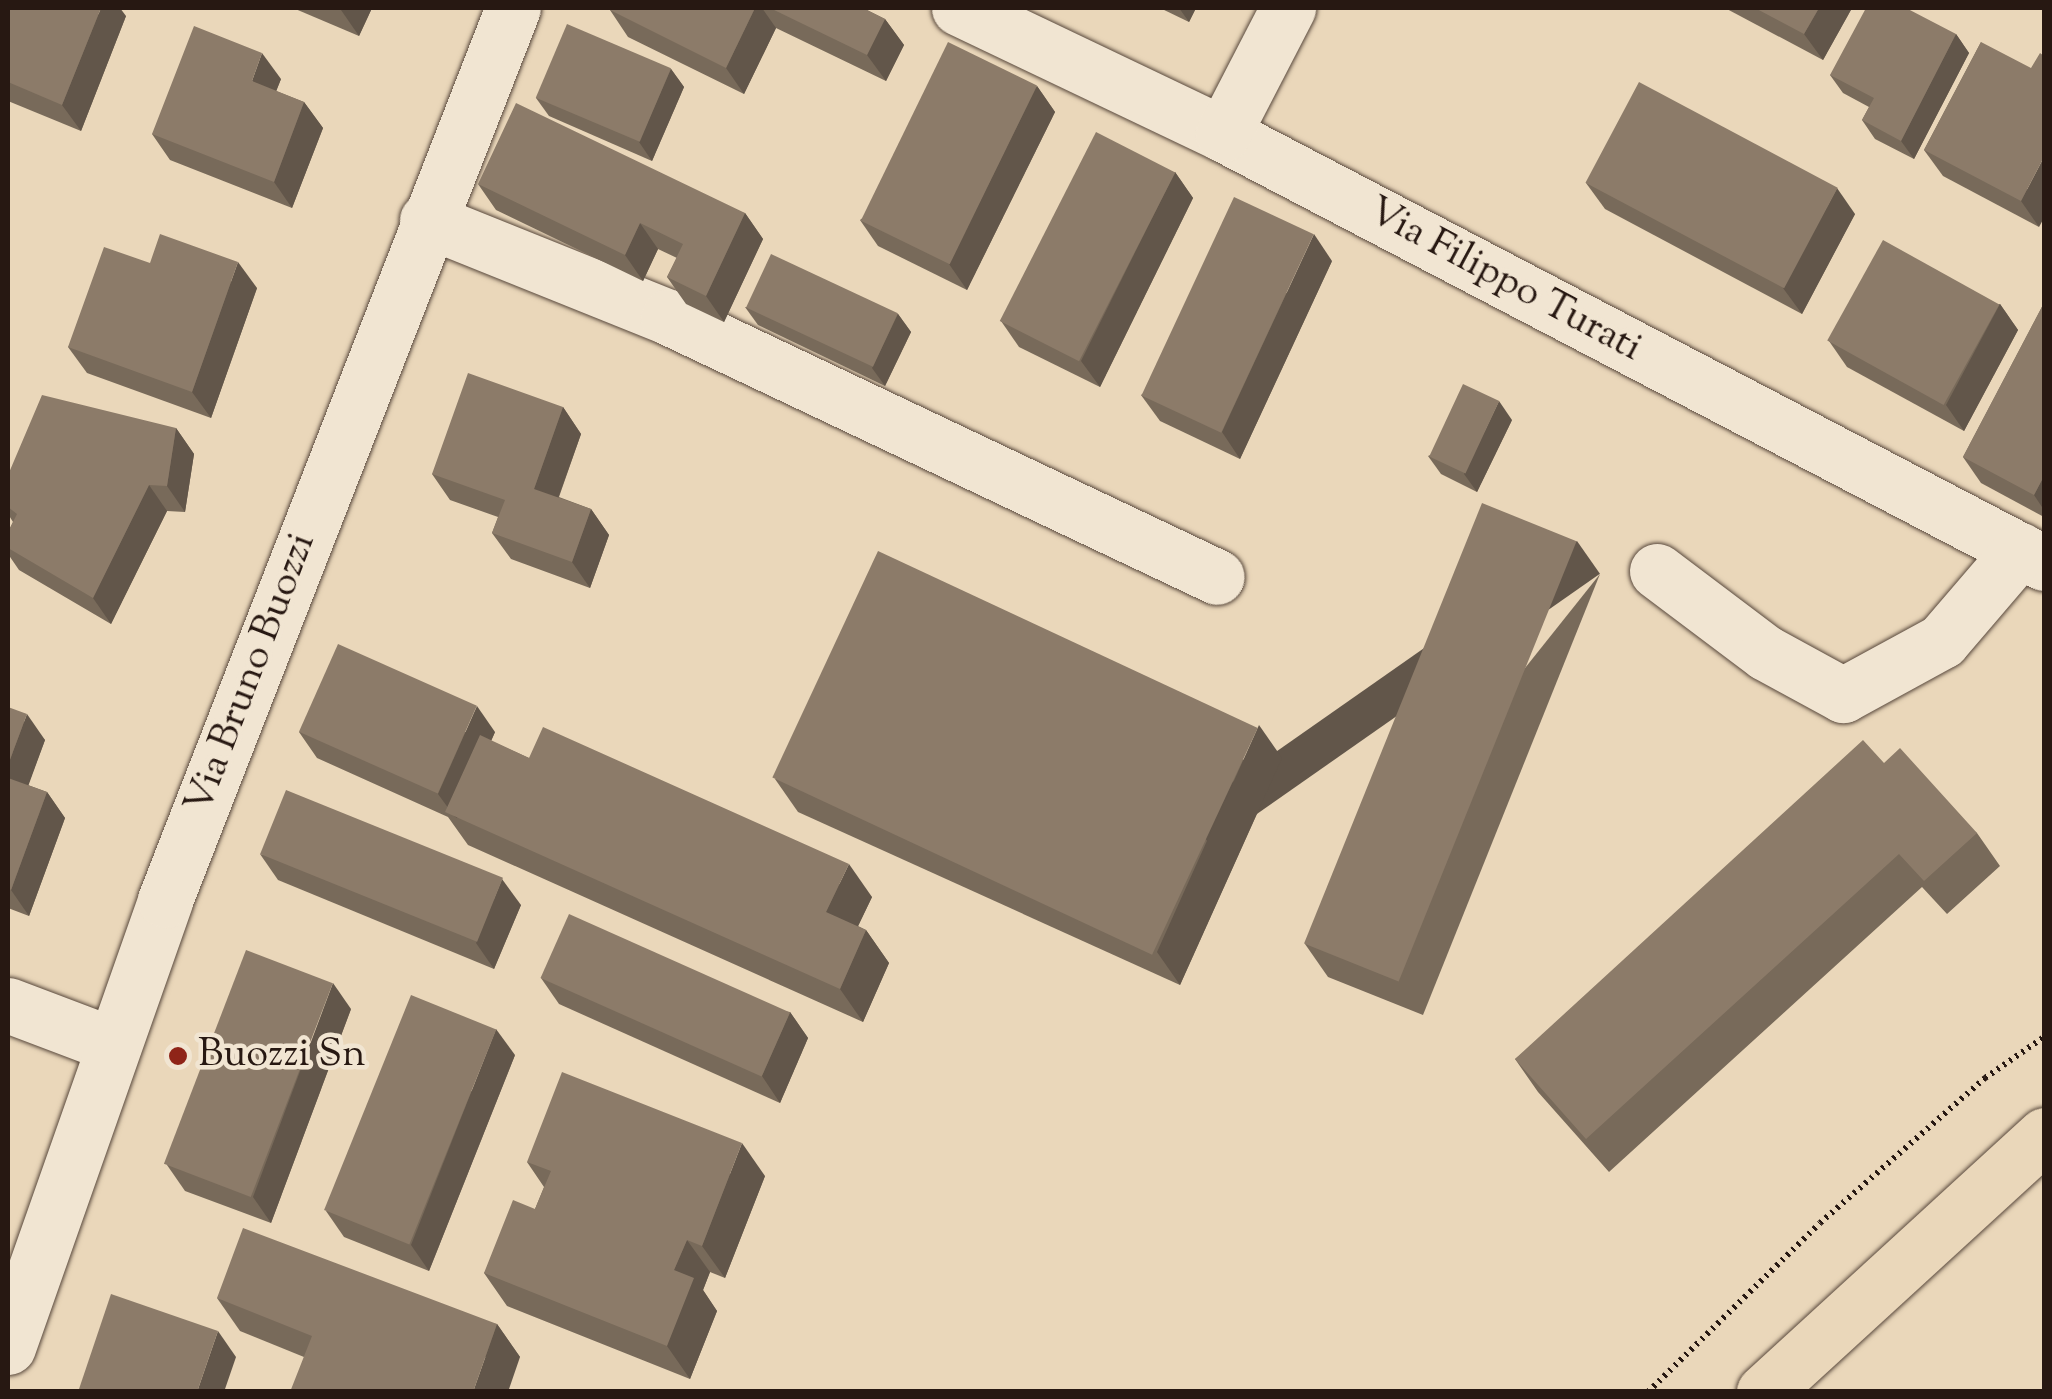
<!DOCTYPE html>
<style>
body{margin:0}
#map{position:relative;width:2052px;height:1399px;overflow:hidden;background:#ead7ba;font-family:"Sorts Mill Goudy",serif}
div>[style]{position:absolute}
.path>*{height:6px;margin-top:-3px;transform-origin:0;background:repeating-linear-gradient(90deg,#271812 0 2.5px,transparent 0 7.5px)}
.roads{filter:drop-shadow(0 0 2px #58483c) drop-shadow(0 0 2px #58483c)}
.minor>*{height:55px;margin:-27.5px;padding:0 27.5px;transform-origin:27.5px;border-radius:27.5px;background:#f1e5d2}
.major>*{height:55px;margin:-27.5px;padding:0 27.5px;transform-origin:27.5px;border-radius:27.5px;background:#ead7ba}
.wall>*{inset:0;background:#786a5a}
.shaded-wall>*{inset:0;background:#62564a;transform-origin:0 0}
.building>*{inset:0;background:#8c7b69;transform-origin:0 0}
.dots>*{width:28px;height:28px;translate:-50% -50%;box-sizing:border-box;border:5px solid #f1e5d2;border-radius:50%}
span{translate:-50% -50%;white-space:nowrap;text-align:center;line-height:1.15;-webkit-text-stroke:9px #f1e5d2;paint-order:stroke}
.street-label{font-size:40px;color:#271812}
.poi-label{font-size:40px;color:#271812}
.left{translate:0 -50%;text-align:left}
.frame{position:absolute;inset:0;border:10px solid #271812;pointer-events:none}
</style>
<div id="map">
<div class="path">
<div style="left:1648px;top:1392px;width:241px;rotate:-44.5deg"></div>
<div style="left:1820px;top:1223px;width:220px;rotate:-41.3deg"></div>
<div style="left:1985px;top:1078px;width:72px;rotate:-34.8deg"></div>
</div>
<div class="roads">
<div class="minor">
<div style="left:959px;top:8px;width:293px;rotate:25.5deg"></div>
<div style="left:1223px;top:134px;width:926px;rotate:27.59deg"></div>
<div style="left:1223px;top:134px;width:142px;rotate:-62.7deg"></div>
<div style="left:427px;top:220px;width:260px;rotate:21.9deg"></div>
<div style="left:668px;top:317px;width:607px;rotate:25.34deg"></div>
<div style="left:1657px;top:571px;width:136px;rotate:37deg"></div>
<div style="left:1766px;top:653px;width:88px;rotate:28.6deg"></div>
<div style="left:1843px;top:695px;width:113px;rotate:-28.6deg"></div>
<div style="left:1942px;top:641px;width:120px;rotate:-49.4deg"></div>
<div style="left:8px;top:1005px;width:113px;rotate:20.7deg"></div>
<div style="left:8px;top:1347px;width:474px;rotate:-70.6deg"></div>
<div style="left:165px;top:900px;width:957px;rotate:-68.69deg"></div>
</div>
<div class="major">
<div style="left:1764px;top:1392px;width:380px;rotate:-42.5deg"></div>
</div>
</div>
<div class="wall">
<div style="clip-path:polygon(8px 8px,126px 16px,81px 131px,8px 101px)"></div>
<div style="clip-path:polygon(293px 8px,372px 8px,359px 36px)"></div>
<div style="clip-path:polygon(611px 8px,863px 8px,885px 19px,904px 45px,886px 81px,776px 28px,744px 94px,628px 37px,610px 10px)"></div>
<div style="clip-path:polygon(1160px 8px,1196px 8px,1189px 22px)"></div>
<div style="clip-path:polygon(1725px 8px,1852px 8px,1823px 60px)"></div>
<div style="clip-path:polygon(1956px 34px,1969px 53px,1914px 159px,1875px 139px,1862px 120px,1869px 107px,1843px 93px,1830px 75px)"></div>
<div style="clip-path:polygon(1981px 42px,2039px 227px,1943px 176px,1924px 150px)"></div>
<div style="clip-path:polygon(671px 69px,684px 87px,652px 161px,549px 116px,536px 98px)"></div>
<div style="clip-path:polygon(281px 79px,276px 91px,304px 102px,323px 128px,292px 208px,170px 160px,152px 134px)"></div>
<div style="clip-path:polygon(1037px 86px,1055px 112px,967px 290px,878px 246px,860px 220px)"></div>
<div style="clip-path:polygon(1175px 172px,1193px 198px,1100px 387px,1019px 347px,1001px 321px)"></div>
<div style="clip-path:polygon(1586px 183px,1855px 214px,1802px 314px,1605px 209px)"></div>
<div style="clip-path:polygon(478px 184px,745px 213px,763px 239px,724px 322px,686px 304px,667px 277px,677px 258px,658px 249px,643px 281px,496px 210px)"></div>
<div style="clip-path:polygon(1332px 261px,1240px 459px,1160px 421px,1141px 395px)"></div>
<div style="clip-path:polygon(150px 263px,257px 288px,211px 418px,87px 373px,68px 347px)"></div>
<div style="clip-path:polygon(2044px 303px,2044px 517px,1981px 483px,1963px 457px)"></div>
<div style="clip-path:polygon(2000px 304px,2018px 330px,1964px 431px,1847px 367px,1829px 341px)"></div>
<div style="clip-path:polygon(745px 307px,898px 314px,911px 332px,885px 386px,758px 325px)"></div>
<div style="clip-path:polygon(563px 407px,581px 434px,559px 497px,591px 509px,609px 535px,590px 588px,511px 559px,492px 533px,498px 517px,450px 500px,432px 474px)"></div>
<div style="clip-path:polygon(1512px 420px,1477px 492px,1441px 474px,1428px 456px)"></div>
<div style="clip-path:polygon(176px 428px,194px 454px,185px 512px,167px 511px,111px 624px,19px 570px,8px 554px,8px 532px,13px 522px,8px 514px,8px 475px)"></div>
<div style="clip-path:polygon(1600px 574px,1423px 1015px,1328px 977px,1305px 944px)"></div>
<div style="clip-path:polygon(8px 707px,45px 740px,28px 785px,47px 792px,65px 818px,29px 916px,8px 908px)"></div>
<div style="clip-path:polygon(299px 732px,495px 732px,491px 741px,529px 758px,872px 897px,858px 926px,866px 930px,889px 963px,863px 1022px,468px 845px,448px 817px,317px 758px)"></div>
<div style="clip-path:polygon(1282px 758px,1180px 985px,798px 812px,775px 779px)"></div>
<div style="clip-path:polygon(1884px 763px,1977px 833px,2000px 866px,1947px 914px,1922px 887px,1609px 1172px,1538px 1092px,1515px 1059px)"></div>
<div style="clip-path:polygon(260px 854px,521px 905px,494px 969px,278px 880px)"></div>
<div style="clip-path:polygon(541px 978px,790px 1012px,808px 1038px,780px 1103px,559px 1004px)"></div>
<div style="clip-path:polygon(351px 1009px,271px 1223px,185px 1191px,167px 1165px)"></div>
<div style="clip-path:polygon(515px 1055px,429px 1271px,344px 1237px,326px 1211px)"></div>
<div style="clip-path:polygon(527px 1162px,765px 1176px,725px 1278px,710px 1272px,703px 1290px,717px 1311px,690px 1379px,507px 1306px,484px 1273px,535px 1209px,544px 1187px)"></div>
<div style="clip-path:polygon(217px 1298px,497px 1324px,520px 1357px,304px 1357px,240px 1331px)"></div>
</div>
<div class="shaded-wall">
<div style="clip-path:polygon(101px 8px,120px 8px,126px 16px,81px 131px,62px 105px)"></div>
<div style="clip-path:polygon(342px 8px,372px 8px,359px 36px,341px 10px)"></div>
<div style="clip-path:polygon(755px 8px,762px 8px,776px 28px,744px 94px,726px 68px)"></div>
<div style="clip-path:polygon(1179px 8px,1196px 8px,1189px 22px)"></div>
<div style="clip-path:polygon(1819px 8px,1852px 8px,1823px 60px,1804px 34px)"></div>
<div style="clip-path:polygon(885px 19px,904px 45px,886px 81px,867px 55px)"></div>
<div style="clip-path:polygon(1956px 34px,1969px 53px,1914px 159px,1901px 141px)"></div>
<div style="clip-path:polygon(262px 53px,281px 79px,270px 107px,252px 81px)"></div>
<div style="clip-path:polygon(671px 69px,684px 87px,652px 161px,639px 142px)"></div>
<div style="clip-path:polygon(1037px 86px,1055px 112px,967px 290px,949px 264px)"></div>
<div style="clip-path:polygon(304px 102px,323px 128px,292px 208px,274px 182px)"></div>
<div style="clip-path:polygon(2044px 157px,2044px 218px,2039px 227px,2021px 201px)"></div>
<div style="clip-path:polygon(1175px 172px,1193px 198px,1100px 387px,1081px 361px)"></div>
<div style="clip-path:polygon(1837px 188px,1855px 214px,1802px 314px,1783px 288px)"></div>
<div style="clip-path:polygon(745px 213px,763px 239px,724px 322px,706px 296px)"></div>
<div style="clip-path:polygon(640px 223px,658px 249px,643px 281px,625px 255px)"></div>
<div style="clip-path:polygon(1314px 234px,1332px 261px,1240px 459px,1222px 432px)"></div>
<div style="clip-path:polygon(238px 262px,257px 288px,211px 418px,192px 392px)"></div>
<div style="clip-path:polygon(2000px 304px,2018px 330px,1964px 431px,1946px 405px)"></div>
<div style="clip-path:polygon(898px 314px,911px 332px,885px 386px,872px 368px)"></div>
<div style="clip-path:polygon(1499px 401px,1512px 420px,1477px 492px,1464px 474px)"></div>
<div style="clip-path:polygon(563px 407px,581px 434px,552px 515px,534px 489px)"></div>
<div style="clip-path:polygon(176px 428px,194px 454px,185px 512px,167px 486px)"></div>
<div style="clip-path:polygon(2044px 476px,2044px 510px,2034px 495px)"></div>
<div style="clip-path:polygon(149px 485px,167px 511px,111px 624px,93px 598px)"></div>
<div style="clip-path:polygon(591px 509px,609px 535px,590px 588px,572px 562px)"></div>
<div style="left:1577px;top:541px;width:40px;height:475px;rotate:55deg"></div>
<div style="clip-path:polygon(477px 706px,495px 732px,457px 818px,454px 816px,438px 794px)"></div>
<div style="clip-path:polygon(27px 714px,45px 740px,22px 803px,8px 783px,8px 765px)"></div>
<div style="clip-path:polygon(1259px 725px,1282px 758px,1180px 985px,1157px 952px)"></div>
<div style="clip-path:polygon(47px 792px,65px 818px,29px 916px,11px 890px)"></div>
<div style="clip-path:polygon(849px 864px,872px 897px,849px 945px,826px 912px)"></div>
<div style="clip-path:polygon(502px 879px,521px 905px,494px 969px,476px 943px)"></div>
<div style="clip-path:polygon(866px 930px,889px 963px,863px 1022px,840px 989px)"></div>
<div style="clip-path:polygon(333px 983px,351px 1009px,271px 1223px,253px 1197px)"></div>
<div style="clip-path:polygon(790px 1012px,808px 1038px,780px 1103px,762px 1076px)"></div>
<div style="clip-path:polygon(496px 1029px,515px 1055px,429px 1271px,411px 1245px)"></div>
<div style="clip-path:polygon(742px 1143px,765px 1176px,725px 1278px,702px 1246px)"></div>
<div style="clip-path:polygon(687px 1240px,710px 1272px,703px 1290px,717px 1311px,690px 1379px,667px 1346px,674px 1270px)"></div>
<div style="clip-path:polygon(497px 1324px,520px 1357px,508px 1392px,473px 1392px)"></div>
<div style="clip-path:polygon(218px 1331px,236px 1357px,224px 1392px,197px 1392px)"></div>
</div>
<div class="building">
<div style="clip-path:polygon(8px 8px,101px 8px,62px 105px,8px 82px)"></div>
<div style="clip-path:polygon(611px 8px,755px 8px,726px 68px,610px 10px)"></div>
<div style="clip-path:polygon(770px 8px,863px 8px,885px 19px,867px 55px)"></div>
<div style="clip-path:polygon(1755px 8px,1819px 8px,1804px 34px)"></div>
<div style="clip-path:polygon(1866px 8px,1906px 8px,1956px 34px,1901px 141px,1862px 120px,1874px 98px,1830px 75px)"></div>
<div style="left:567px;top:24px;width:113px;height:80px;rotate:23deg"></div>
<div style="clip-path:polygon(194px 26px,262px 53px,252px 81px,304px 102px,274px 182px,152px 134px)"></div>
<div style="left:948px;top:42px;width:99px;height:199px;rotate:26deg"></div>
<div style="clip-path:polygon(1981px 42px,2031px 68px,2040px 53px,2044px 56px,2044px 157px,2021px 201px,1924px 150px)"></div>
<div style="left:1639px;top:82px;width:225px;height:114px;rotate:28deg"></div>
<div style="clip-path:polygon(516px 103px,745px 213px,706px 296px,667px 277px,683px 244px,640px 223px,625px 255px,478px 184px)"></div>
<div style="left:1096px;top:132px;width:89px;height:212px;rotate:27deg"></div>
<div style="left:1234px;top:197px;width:88px;height:219px;rotate:25deg"></div>
<div style="clip-path:polygon(160px 234px,238px 262px,192px 392px,68px 347px,104px 247px,150px 263px)"></div>
<div style="left:1883px;top:240px;width:133px;height:115px;rotate:29deg"></div>
<div style="left:771px;top:254px;width:140px;height:59px;rotate:25deg"></div>
<div style="clip-path:polygon(2044px 303px,2044px 476px,2034px 495px,1963px 457px)"></div>
<div style="clip-path:polygon(468px 373px,563px 407px,534px 489px,591px 509px,572px 562px,492px 533px,505px 500px,432px 474px)"></div>
<div style="left:1463px;top:384px;width:40px;height:80px;rotate:25deg"></div>
<div style="clip-path:polygon(42px 395px,176px 428px,167px 486px,149px 485px,93px 598px,8px 548px,8px 532px,17px 514px,8px 507px,8px 475px)"></div>
<div style="left:1482px;top:503px;width:102px;height:475px;rotate:22deg"></div>
<div style="left:878px;top:551px;width:419px;height:250px;rotate:25deg"></div>
<div style="left:338px;top:644px;width:152px;height:96px;rotate:24deg"></div>
<div style="clip-path:polygon(8px 707px,27px 714px,8px 765px)"></div>
<div style="clip-path:polygon(543px 727px,849px 864px,826px 912px,866px 930px,840px 989px,445px 812px,480px 735px,529px 758px)"></div>
<div style="clip-path:polygon(1863px 740px,1884px 763px,1900px 748px,1977px 833px,1924px 881px,1899px 854px,1586px 1139px,1515px 1059px)"></div>
<div style="clip-path:polygon(8px 778px,47px 792px,11px 890px,8px 888px)"></div>
<div style="left:286px;top:790px;width:234px;height:69px;rotate:22deg"></div>
<div style="left:569px;top:914px;width:242px;height:70px;rotate:24deg"></div>
<div style="left:246px;top:950px;width:93px;height:229px;rotate:21deg"></div>
<div style="left:411px;top:995px;width:92px;height:232px;rotate:22deg"></div>
<div style="clip-path:polygon(562px 1072px,742px 1143px,702px 1246px,687px 1240px,674px 1270px,694px 1278px,667px 1346px,484px 1273px,513px 1200px,535px 1209px,551px 1171px,527px 1162px)"></div>
<div style="clip-path:polygon(243px 1228px,497px 1324px,473px 1392px,290px 1392px,312px 1336px,217px 1298px)"></div>
<div style="clip-path:polygon(111px 1294px,218px 1331px,197px 1392px,78px 1392px)"></div>
</div>
<div class="dots">
<div style="left:178px;top:1056px;background:#8f2418"></div>
</div>
<div class="street-label">
<span style="left:1504px;top:281px;rotate:28deg">Via Filippo Turati</span>
<span style="left:252px;top:674px;rotate:-69deg">Via Bruno Buozzi</span>
</div>
<div class="poi-label">
<span class="left" style="left:198px;top:1056px">Buozzi Sn</span>
</div>
<div class="frame"></div>
</div>
